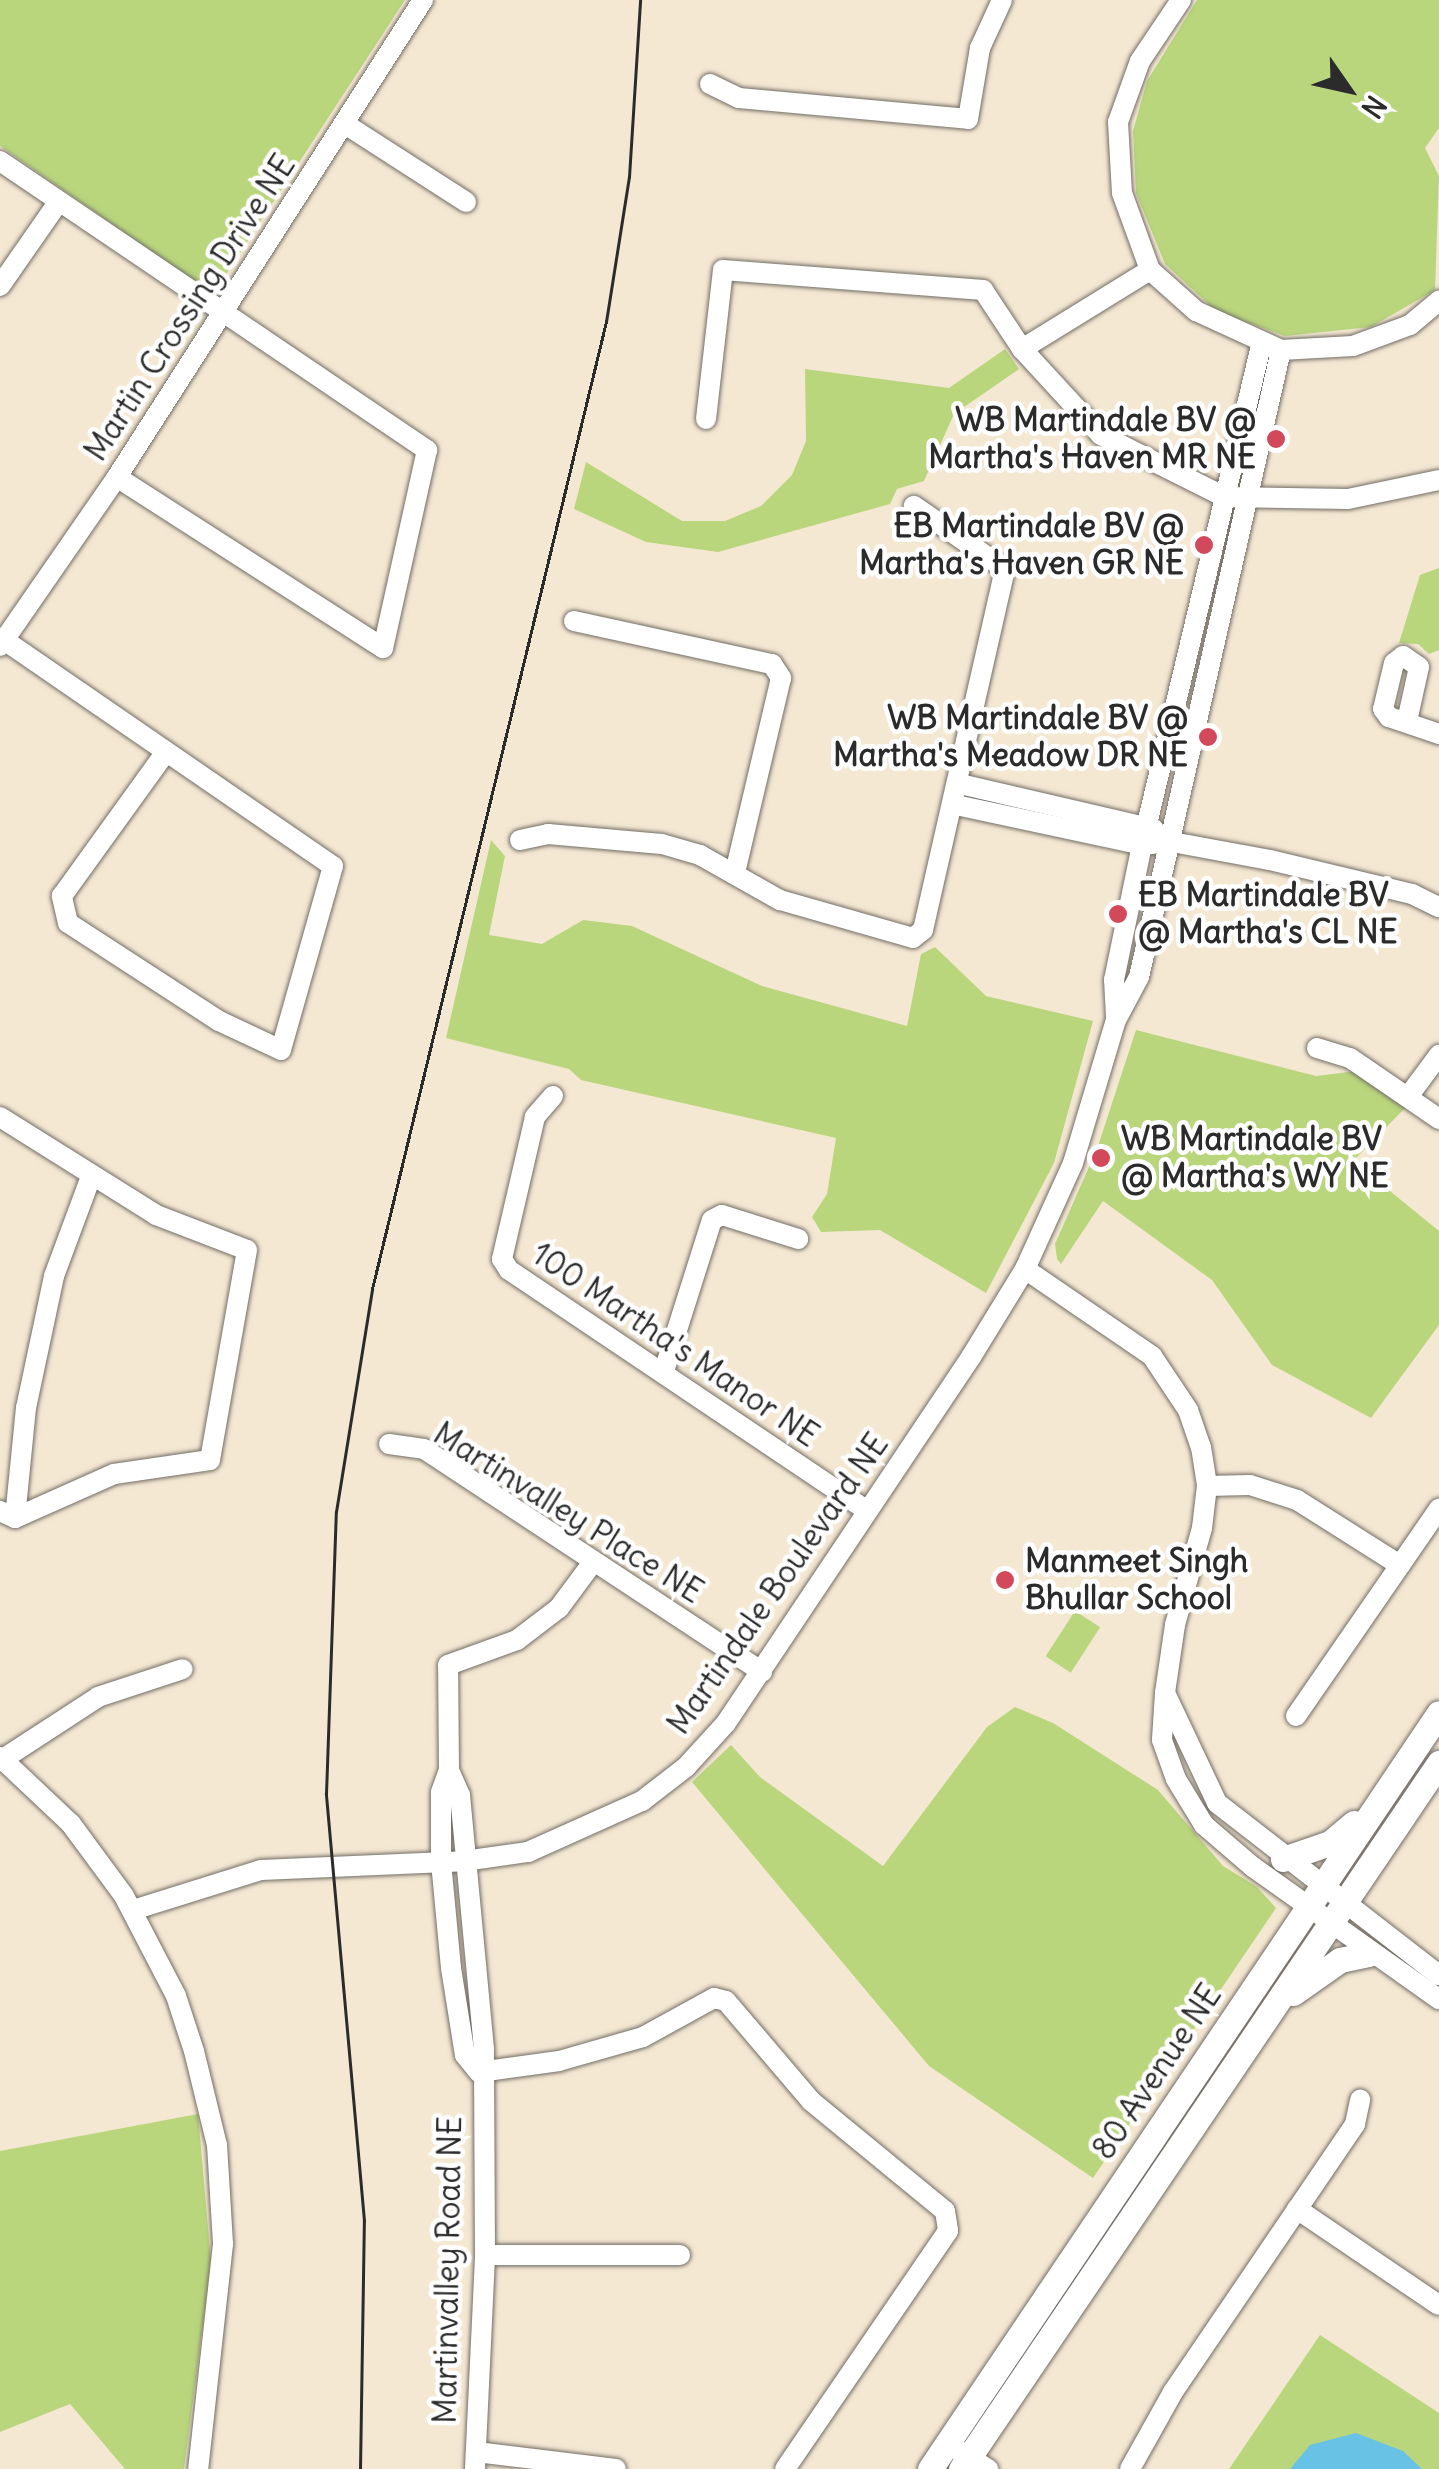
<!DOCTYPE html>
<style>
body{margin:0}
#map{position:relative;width:1439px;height:2469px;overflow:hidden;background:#f5e8d3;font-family:Delius,sans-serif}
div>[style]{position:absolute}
.green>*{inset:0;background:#b9d67d;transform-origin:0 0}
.water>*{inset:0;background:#67c2e5}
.roads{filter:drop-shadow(0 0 2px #726d66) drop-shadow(0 0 2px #726d66)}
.minor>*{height:20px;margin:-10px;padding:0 10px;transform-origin:10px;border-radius:10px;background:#fff}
.major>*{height:25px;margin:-12.5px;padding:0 12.5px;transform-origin:12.5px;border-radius:12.5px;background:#fff}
.tram>*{height:2.5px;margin:-1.25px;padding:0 1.25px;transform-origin:1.25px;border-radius:1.25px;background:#2b2b2b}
.dots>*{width:28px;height:28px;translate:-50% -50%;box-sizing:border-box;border:5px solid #fff;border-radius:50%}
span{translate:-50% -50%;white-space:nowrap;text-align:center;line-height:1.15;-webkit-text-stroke:9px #fff;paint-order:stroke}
.street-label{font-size:32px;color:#2b2b2b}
.poi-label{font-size:32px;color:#2b2b2b;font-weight:700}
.right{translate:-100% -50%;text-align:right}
.left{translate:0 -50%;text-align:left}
.north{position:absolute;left:1299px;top:40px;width:100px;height:100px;-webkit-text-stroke:8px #fff;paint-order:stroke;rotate:124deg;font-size:28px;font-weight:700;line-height:40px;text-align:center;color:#2b2b2b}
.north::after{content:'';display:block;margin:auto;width:35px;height:45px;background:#2b2b2b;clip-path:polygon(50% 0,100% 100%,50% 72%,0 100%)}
</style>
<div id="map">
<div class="green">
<div style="clip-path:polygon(0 0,405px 0,223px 279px,203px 287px,0 146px)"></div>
<div style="clip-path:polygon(1197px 0,1439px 0,1439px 128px,1425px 148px,1439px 176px,1435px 290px,1371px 327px,1285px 336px,1216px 311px,1165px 264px,1136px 193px,1133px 131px,1147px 81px)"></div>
<div style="clip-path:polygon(1005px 349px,1019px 369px,954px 414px,924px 481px,897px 489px,890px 504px,718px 552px,646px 542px,574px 509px,586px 462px,682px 521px,725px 521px,761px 506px,792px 475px,806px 441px,805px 369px,949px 388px)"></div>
<div style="clip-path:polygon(1439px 568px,1439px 650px,1429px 654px,1418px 644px,1399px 643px,1420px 575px)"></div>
<div style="clip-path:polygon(491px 840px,505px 856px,489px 935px,542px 944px,583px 920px,632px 926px,762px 986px,907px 1026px,921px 954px,935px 947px,986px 996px,1093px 1021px,1054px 1163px,986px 1293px,880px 1230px,821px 1232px,812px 1217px,827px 1194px,836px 1138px,581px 1080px,569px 1069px,446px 1038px)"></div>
<div style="clip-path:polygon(1136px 1030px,1316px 1076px,1357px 1071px,1407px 1106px,1353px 1161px,1439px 1231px,1439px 1325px,1371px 1418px,1272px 1365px,1212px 1280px,1103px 1201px,1061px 1264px,1057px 1259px,1055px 1244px,1097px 1149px)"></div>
<div style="left:1075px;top:1611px;width:30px;height:54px;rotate:33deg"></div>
<div style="clip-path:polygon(1015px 1707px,1053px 1723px,1158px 1790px,1223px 1866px,1256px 1886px,1276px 1908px,1093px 2178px,929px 2066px,692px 1782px,731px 1745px,760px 1777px,883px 1866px,987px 1727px)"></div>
<div style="clip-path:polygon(198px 2114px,211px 2262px,184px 2469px,125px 2469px,70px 2404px,0 2432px,0 2151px)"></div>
<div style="clip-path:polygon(1320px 2335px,1439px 2413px,1439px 2469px,1229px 2469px)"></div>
</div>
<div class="water">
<div style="clip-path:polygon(1356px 2433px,1403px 2451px,1422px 2469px,1290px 2469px,1310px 2445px)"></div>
</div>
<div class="roads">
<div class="minor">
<div style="left:1181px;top:0;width:73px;rotate:123.9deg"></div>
<div style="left:1140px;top:61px;width:65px;rotate:109.8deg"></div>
<div style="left:1118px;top:122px;width:71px;rotate:86.8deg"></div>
<div style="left:1122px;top:193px;width:82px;rotate:70deg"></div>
<div style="left:1150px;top:270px;width:62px;rotate:41.7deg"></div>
<div style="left:1196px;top:311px;width:94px;rotate:24.6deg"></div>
<div style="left:1281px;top:350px;width:72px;rotate:-3.2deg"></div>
<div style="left:1353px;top:346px;width:61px;rotate:-20.2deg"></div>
<div style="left:1410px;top:325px;width:38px;rotate:-40deg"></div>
<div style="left:710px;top:84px;width:32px;rotate:26deg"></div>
<div style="left:739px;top:98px;width:230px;rotate:5.2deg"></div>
<div style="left:968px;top:119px;width:72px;rotate:-80.4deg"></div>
<div style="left:980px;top:48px;width:53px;rotate:-65.4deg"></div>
<div style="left:345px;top:124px;width:144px;rotate:32.8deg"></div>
<div style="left:0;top:161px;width:516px;rotate:34.09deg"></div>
<div style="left:427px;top:450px;width:203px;rotate:102.5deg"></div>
<div style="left:383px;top:648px;width:316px;rotate:-147.3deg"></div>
<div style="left:0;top:286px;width:103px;rotate:-55.2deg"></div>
<div style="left:1022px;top:349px;width:150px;rotate:-31.7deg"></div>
<div style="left:706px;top:419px;width:150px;rotate:-83.5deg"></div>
<div style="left:723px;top:270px;width:261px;rotate:4.4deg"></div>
<div style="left:983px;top:290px;width:71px;rotate:56.5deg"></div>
<div style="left:1022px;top:349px;width:117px;rotate:47.4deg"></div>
<div style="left:1101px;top:435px;width:139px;rotate:26.6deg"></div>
<div style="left:1225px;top:497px;width:123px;rotate:0.9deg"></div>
<div style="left:1348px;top:499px;width:93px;rotate:-11.8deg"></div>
<div style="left:574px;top:621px;width:203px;rotate:12.3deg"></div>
<div style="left:772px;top:664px;width:17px;rotate:57deg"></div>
<div style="left:781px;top:678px;width:199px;rotate:103.3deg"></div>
<div style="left:4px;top:640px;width:399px;rotate:34.5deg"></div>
<div style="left:333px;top:866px;width:191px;rotate:105.8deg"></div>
<div style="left:281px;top:1050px;width:68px;rotate:-154.9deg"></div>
<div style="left:219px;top:1021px;width:180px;rotate:-147deg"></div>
<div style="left:68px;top:923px;width:28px;rotate:-103deg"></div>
<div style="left:62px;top:896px;width:176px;rotate:-54.2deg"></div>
<div style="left:0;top:646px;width:206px;rotate:-55.3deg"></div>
<div style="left:117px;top:477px;width:567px;rotate:-57.32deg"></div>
<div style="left:1407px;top:721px;width:55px;rotate:-77.5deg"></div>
<div style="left:1419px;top:667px;width:19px;rotate:-145deg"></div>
<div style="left:1403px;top:656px;width:11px;rotate:142deg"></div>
<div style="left:1394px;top:663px;width:47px;rotate:103.4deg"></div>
<div style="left:1383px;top:709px;width:10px;rotate:53deg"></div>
<div style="left:1389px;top:717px;width:53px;rotate:18.8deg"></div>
<div style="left:960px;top:784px;width:199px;rotate:13.1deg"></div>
<div style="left:956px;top:805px;width:190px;rotate:12.1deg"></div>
<div style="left:1142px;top:845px;width:30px;rotate:-6deg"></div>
<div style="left:1172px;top:842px;width:100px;rotate:10.4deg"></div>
<div style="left:1270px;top:860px;width:146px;rotate:13.5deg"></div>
<div style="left:1412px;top:894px;width:30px;rotate:26deg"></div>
<div style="left:520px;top:840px;width:29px;rotate:-12deg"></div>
<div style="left:548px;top:834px;width:114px;rotate:5deg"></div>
<div style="left:662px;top:844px;width:40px;rotate:16deg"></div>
<div style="left:700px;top:855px;width:92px;rotate:29.4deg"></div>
<div style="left:780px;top:900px;width:138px;rotate:15.9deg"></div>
<div style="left:913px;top:938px;width:13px;rotate:-39deg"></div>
<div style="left:923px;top:930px;width:370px;rotate:-77.2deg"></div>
<div style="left:1005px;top:569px;width:111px;rotate:-145.3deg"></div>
<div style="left:1116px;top:1017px;width:37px;rotate:-93deg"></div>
<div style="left:1114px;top:980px;width:138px;rotate:-78.3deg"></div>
<div style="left:1142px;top:845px;width:513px;rotate:-76.59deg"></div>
<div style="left:1317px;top:1048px;width:34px;rotate:17deg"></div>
<div style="left:1350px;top:1058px;width:108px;rotate:34.4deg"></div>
<div style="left:1410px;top:1094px;width:49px;rotate:-53.4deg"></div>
<div style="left:553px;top:1096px;width:28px;rotate:131deg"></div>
<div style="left:535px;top:1117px;width:146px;rotate:103.1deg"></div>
<div style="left:502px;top:1259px;width:13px;rotate:58deg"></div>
<div style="left:509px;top:1270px;width:432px;rotate:33.9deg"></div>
<div style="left:0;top:1117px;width:184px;rotate:32.1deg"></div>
<div style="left:156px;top:1215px;width:97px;rotate:21deg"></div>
<div style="left:247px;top:1250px;width:213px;rotate:100deg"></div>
<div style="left:210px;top:1460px;width:97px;rotate:171.7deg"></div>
<div style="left:114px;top:1474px;width:108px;rotate:156deg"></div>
<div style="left:15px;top:1518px;width:17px;rotate:-155deg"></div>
<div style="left:1025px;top:1269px;width:154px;rotate:34.4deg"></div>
<div style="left:1152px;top:1356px;width:65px;rotate:56.3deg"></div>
<div style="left:1188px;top:1410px;width:39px;rotate:71deg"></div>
<div style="left:1201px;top:1447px;width:39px;rotate:81deg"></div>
<div style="left:1207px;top:1486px;width:42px;rotate:96.8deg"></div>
<div style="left:1202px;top:1528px;width:101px;rotate:105.6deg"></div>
<div style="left:1175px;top:1625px;width:69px;rotate:98.4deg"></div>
<div style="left:1165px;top:1693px;width:47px;rotate:93.7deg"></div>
<div style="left:1162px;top:1740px;width:41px;rotate:70.3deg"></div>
<div style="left:1176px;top:1779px;width:54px;rotate:58.7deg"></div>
<div style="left:1204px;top:1825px;width:65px;rotate:40.6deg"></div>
<div style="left:1253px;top:1867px;width:228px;rotate:35.4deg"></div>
<div style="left:664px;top:1371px;width:158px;rotate:-72.4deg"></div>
<div style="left:712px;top:1220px;width:11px;rotate:-27deg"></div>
<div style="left:722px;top:1215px;width:80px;rotate:17.5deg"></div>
<div style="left:389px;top:1444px;width:35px;rotate:8deg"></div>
<div style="left:424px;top:1449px;width:405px;rotate:33.4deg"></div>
<div style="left:1207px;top:1486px;width:43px;rotate:-1.3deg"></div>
<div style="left:1250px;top:1485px;width:49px;rotate:17.7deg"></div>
<div style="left:1297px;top:1500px;width:122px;rotate:32.3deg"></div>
<div style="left:15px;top:1518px;width:111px;rotate:-84.3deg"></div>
<div style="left:26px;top:1408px;width:135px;rotate:-78deg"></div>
<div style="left:54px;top:1276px;width:103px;rotate:-69.6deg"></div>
<div style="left:1166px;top:1695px;width:119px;rotate:64.7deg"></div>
<div style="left:1217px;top:1803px;width:281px;rotate:37.8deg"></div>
<div style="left:1296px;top:1716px;width:252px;rotate:-55.4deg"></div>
<div style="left:0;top:1757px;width:98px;rotate:43.3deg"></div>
<div style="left:71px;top:1824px;width:89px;rotate:53.6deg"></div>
<div style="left:124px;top:1896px;width:113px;rotate:62.5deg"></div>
<div style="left:176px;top:1996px;width:58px;rotate:71.9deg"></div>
<div style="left:194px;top:2051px;width:97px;rotate:76.3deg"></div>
<div style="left:217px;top:2145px;width:99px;rotate:86.5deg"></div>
<div style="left:223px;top:2244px;width:226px;rotate:96.3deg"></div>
<div style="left:3px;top:1759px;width:113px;rotate:-33.1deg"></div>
<div style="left:98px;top:1697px;width:89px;rotate:-18.2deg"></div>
<div style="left:449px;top:1770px;width:23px;rotate:110deg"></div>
<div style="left:441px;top:1792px;width:70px;rotate:90deg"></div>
<div style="left:441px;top:1862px;width:106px;rotate:84.6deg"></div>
<div style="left:451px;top:1968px;width:88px;rotate:80.9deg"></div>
<div style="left:465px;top:2055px;width:22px;rotate:51deg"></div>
<div style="left:133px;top:1910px;width:134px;rotate:-17.4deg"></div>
<div style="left:261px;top:1870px;width:203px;rotate:-2.5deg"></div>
<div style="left:464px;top:1861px;width:65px;rotate:-8deg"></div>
<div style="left:528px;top:1852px;width:125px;rotate:-24.1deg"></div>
<div style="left:642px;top:1801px;width:56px;rotate:-37.7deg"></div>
<div style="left:686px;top:1767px;width:59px;rotate:-47.7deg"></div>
<div style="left:726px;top:1723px;width:440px;rotate:-56.2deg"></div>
<div style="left:971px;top:1357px;width:103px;rotate:-58.5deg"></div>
<div style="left:1025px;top:1269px;width:116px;rotate:-65.6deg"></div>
<div style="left:1073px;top:1163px;width:149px;rotate:-73.3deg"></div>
<div style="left:1116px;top:1020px;width:49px;rotate:-61.9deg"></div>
<div style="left:1139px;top:977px;width:643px;rotate:-77.24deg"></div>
<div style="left:479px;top:2072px;width:81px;rotate:-7.8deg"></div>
<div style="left:559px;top:2061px;width:87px;rotate:-15.9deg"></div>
<div style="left:643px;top:2037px;width:81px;rotate:-28.8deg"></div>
<div style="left:714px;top:1998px;width:12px;rotate:14deg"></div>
<div style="left:726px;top:2001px;width:131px;rotate:49.6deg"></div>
<div style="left:811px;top:2101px;width:173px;rotate:39.4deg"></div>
<div style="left:945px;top:2211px;width:20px;rotate:81deg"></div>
<div style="left:948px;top:2231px;width:288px;rotate:124.4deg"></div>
<div style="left:1297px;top:2209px;width:171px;rotate:34.1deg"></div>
<div style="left:485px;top:2255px;width:195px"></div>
<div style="left:947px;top:2443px;width:49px;rotate:32.4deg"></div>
<div style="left:476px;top:2452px;width:141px;rotate:6.9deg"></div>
<div style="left:475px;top:2469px;width:214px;rotate:-87.3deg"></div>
<div style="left:485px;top:2255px;width:206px;rotate:-90.3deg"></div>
<div style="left:484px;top:2049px;width:255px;rotate:-95.4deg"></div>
<div style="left:460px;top:1795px;width:27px;rotate:-114deg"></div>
<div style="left:449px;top:1770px;width:105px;rotate:-90.5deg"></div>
<div style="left:448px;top:1665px;width:73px;rotate:-19.9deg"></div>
<div style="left:517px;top:1640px;width:53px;rotate:-37.3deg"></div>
<div style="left:559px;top:1608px;width:57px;rotate:-53.5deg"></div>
<div style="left:1130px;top:2469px;width:88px;rotate:-60.8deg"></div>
<div style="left:1173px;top:2392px;width:324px;rotate:-55.8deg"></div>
<div style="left:1355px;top:2124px;width:25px;rotate:-78deg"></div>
</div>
<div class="major">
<div style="left:1283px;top:1859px;width:50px;rotate:-18.8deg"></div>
<div style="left:1330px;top:1843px;width:31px;rotate:-40deg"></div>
<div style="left:1293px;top:1993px;width:57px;rotate:-35.1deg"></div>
<div style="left:1340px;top:1960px;width:30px;rotate:-12deg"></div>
<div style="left:930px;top:2469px;width:911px;rotate:-56.05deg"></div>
<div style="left:961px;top:2469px;width:853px;rotate:-55.9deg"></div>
</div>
</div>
<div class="tram">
<div style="left:360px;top:2469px;width:248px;rotate:-89.1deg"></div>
<div style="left:364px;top:2221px;width:429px;rotate:-95.1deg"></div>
<div style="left:326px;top:1794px;width:282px;rotate:-88deg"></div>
<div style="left:336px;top:1512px;width:226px;rotate:-80.8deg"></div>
<div style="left:372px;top:1289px;width:995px;rotate:-76.4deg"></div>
<div style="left:606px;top:322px;width:147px;rotate:-81deg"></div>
<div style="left:629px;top:177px;width:177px;rotate:-86.4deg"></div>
</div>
<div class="dots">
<div style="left:1276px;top:439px;background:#d1495b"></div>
<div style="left:1204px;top:545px;background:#d1495b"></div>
<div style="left:1208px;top:737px;background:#d1495b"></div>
<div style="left:1118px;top:914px;background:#d1495b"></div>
<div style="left:1101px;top:1158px;background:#d1495b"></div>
<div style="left:1005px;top:1580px;background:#d1495b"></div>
</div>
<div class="street-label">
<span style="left:190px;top:308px;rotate:-57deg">Martin Crossing Drive NE</span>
<span style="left:675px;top:1345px;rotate:34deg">100 Martha's Manor NE</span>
<span style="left:568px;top:1513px;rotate:32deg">Martinvalley Place NE</span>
<span style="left:778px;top:1584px;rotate:-55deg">Martindale Boulevard NE</span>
<span style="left:1157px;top:2072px;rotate:-56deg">80 Avenue NE</span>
<span style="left:448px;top:2270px;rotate:-89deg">Martinvalley Road NE</span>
</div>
<div class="poi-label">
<span class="right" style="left:1256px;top:439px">WB Martindale BV @<br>Martha's Haven MR NE</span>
<span class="right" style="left:1184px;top:545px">EB Martindale BV @<br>Martha's Haven GR NE</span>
<span class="right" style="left:1188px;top:737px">WB Martindale BV @<br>Martha's Meadow DR NE</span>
<span class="left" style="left:1138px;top:914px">EB Martindale BV<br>@ Martha's CL NE</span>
<span class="left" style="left:1121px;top:1158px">WB Martindale BV<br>@ Martha's WY NE</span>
<span class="left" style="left:1025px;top:1580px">Manmeet Singh<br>Bhullar School</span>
</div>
<div class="north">N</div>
</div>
